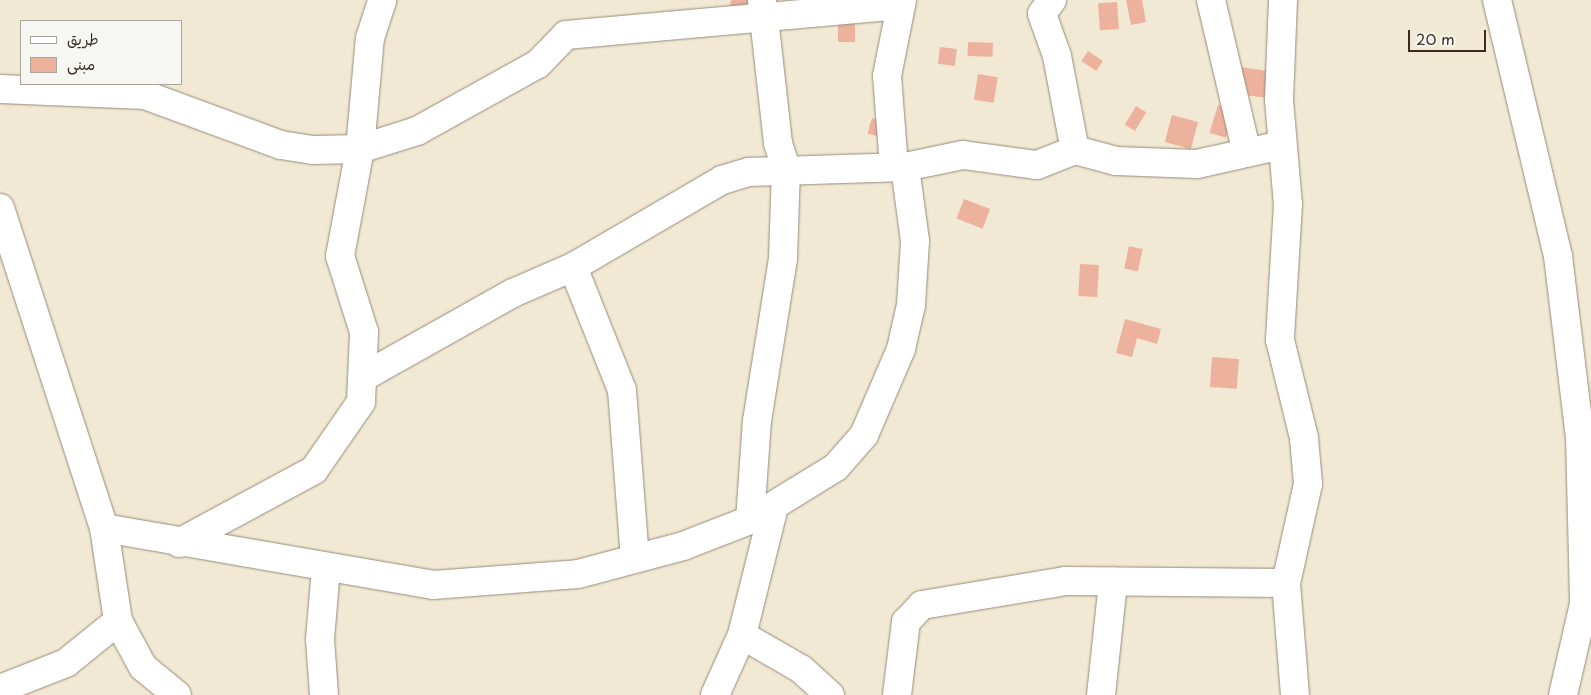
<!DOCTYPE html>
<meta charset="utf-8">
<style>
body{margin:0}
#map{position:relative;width:1591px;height:695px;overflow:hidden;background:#f2e9d4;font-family:"Playpen Sans","Playpen Sans Arabic",sans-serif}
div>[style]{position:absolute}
.building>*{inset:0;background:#edb29d;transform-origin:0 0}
.roads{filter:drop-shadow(0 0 1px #968a79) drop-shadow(0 0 1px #968a79)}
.minor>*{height:28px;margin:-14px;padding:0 14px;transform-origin:14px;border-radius:14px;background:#fff}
span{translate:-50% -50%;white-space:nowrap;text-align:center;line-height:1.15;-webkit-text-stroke:5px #f6f6f2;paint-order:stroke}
.legend{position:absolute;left:20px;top:20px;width:162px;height:65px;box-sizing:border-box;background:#f6f6f2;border:1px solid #aba49d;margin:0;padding:6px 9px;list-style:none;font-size:15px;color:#3b2a1e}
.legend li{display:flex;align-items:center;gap:10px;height:25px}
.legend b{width:25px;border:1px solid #aba49d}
.scale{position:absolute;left:1408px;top:30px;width:78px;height:22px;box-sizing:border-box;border:2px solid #3b2a1e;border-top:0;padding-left:6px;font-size:15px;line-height:18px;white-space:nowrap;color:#3b2a1e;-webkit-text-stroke:4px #f6f6f2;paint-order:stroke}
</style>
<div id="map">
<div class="building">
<div style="clip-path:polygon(731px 0,752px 0,748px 11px,730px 5px)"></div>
<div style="clip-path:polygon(1126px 0,1142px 0,1146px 22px,1131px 25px)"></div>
<div style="left:1117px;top:2px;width:27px;height:19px;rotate:86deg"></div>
<div style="left:855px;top:18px;width:24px;height:17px;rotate:90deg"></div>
<div style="left:968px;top:42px;width:25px;height:14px;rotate:2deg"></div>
<div style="left:940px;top:47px;width:17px;height:17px;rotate:7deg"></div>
<div style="left:1088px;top:51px;width:18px;height:12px;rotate:34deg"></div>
<div style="left:1240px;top:67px;width:36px;height:27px;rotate:8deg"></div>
<div style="left:978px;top:74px;width:20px;height:26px;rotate:9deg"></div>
<div style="left:1218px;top:105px;width:17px;height:29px;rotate:17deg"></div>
<div style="left:1136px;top:106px;width:12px;height:22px;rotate:31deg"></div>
<div style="left:1172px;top:115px;width:27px;height:28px;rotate:15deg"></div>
<div style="left:872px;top:118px;width:18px;height:16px;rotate:16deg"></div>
<div style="left:964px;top:199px;width:28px;height:21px;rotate:21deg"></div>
<div style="left:1129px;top:246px;width:14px;height:23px;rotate:12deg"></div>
<div style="left:1080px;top:264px;width:19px;height:32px;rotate:3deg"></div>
<div style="clip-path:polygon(1125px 319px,1161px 329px,1157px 344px,1137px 338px,1132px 357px,1116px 353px)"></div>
<div style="left:1212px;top:357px;width:27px;height:30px;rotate:4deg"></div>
</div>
<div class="roads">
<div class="minor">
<div style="left:1052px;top:0;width:17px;rotate:126deg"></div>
<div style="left:1042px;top:14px;width:45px;rotate:70.3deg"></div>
<div style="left:1057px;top:56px;width:96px;rotate:79.2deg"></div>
<div style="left:1211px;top:0;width:157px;rotate:76.8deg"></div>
<div style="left:1283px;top:0;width:100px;rotate:92.3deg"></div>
<div style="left:1279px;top:100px;width:104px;rotate:85.1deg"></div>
<div style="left:1288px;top:204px;width:136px;rotate:93.4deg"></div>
<div style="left:1280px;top:340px;width:101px;rotate:76.2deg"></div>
<div style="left:1304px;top:438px;width:46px;rotate:85deg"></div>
<div style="left:1308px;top:484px;width:101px;rotate:102.5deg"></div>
<div style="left:1286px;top:583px;width:112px;rotate:85.4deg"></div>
<div style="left:1497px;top:0;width:263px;rotate:76.6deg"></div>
<div style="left:1558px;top:256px;width:182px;rotate:83.1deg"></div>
<div style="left:1580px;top:437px;width:167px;rotate:88.6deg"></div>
<div style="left:1584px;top:604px;width:93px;rotate:103deg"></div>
<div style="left:0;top:89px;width:145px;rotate:2.4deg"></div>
<div style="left:145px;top:95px;width:145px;rotate:20.2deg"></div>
<div style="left:281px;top:145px;width:32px;rotate:9deg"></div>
<div style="left:313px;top:150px;width:47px;rotate:-1.2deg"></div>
<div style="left:360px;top:149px;width:60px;rotate:-17.5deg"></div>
<div style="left:417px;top:131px;width:138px;rotate:-29deg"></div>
<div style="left:538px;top:64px;width:40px;rotate:-46deg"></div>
<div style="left:566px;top:35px;width:336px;rotate:-5.1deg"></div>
<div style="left:894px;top:167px;width:91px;rotate:-94.4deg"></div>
<div style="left:887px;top:76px;width:77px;rotate:-78.8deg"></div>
<div style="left:0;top:208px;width:336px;rotate:72deg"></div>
<div style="left:104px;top:528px;width:94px;rotate:81.4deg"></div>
<div style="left:118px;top:621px;width:52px;rotate:61.5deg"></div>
<div style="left:143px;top:667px;width:44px;rotate:39.5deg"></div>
<div style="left:573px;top:267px;width:132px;rotate:68.3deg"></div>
<div style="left:622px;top:390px;width:169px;rotate:85.6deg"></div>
<div style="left:365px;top:376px;width:170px;rotate:-29.3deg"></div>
<div style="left:513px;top:293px;width:65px;rotate:-23.4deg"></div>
<div style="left:573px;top:267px;width:173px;rotate:-30.3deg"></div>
<div style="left:722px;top:180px;width:28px;rotate:-17deg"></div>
<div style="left:749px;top:172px;width:156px;rotate:-1.8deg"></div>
<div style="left:905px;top:167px;width:59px;rotate:-11.7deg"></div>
<div style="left:963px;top:155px;width:75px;rotate:7.7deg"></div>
<div style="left:1037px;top:165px;width:41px;rotate:-21.5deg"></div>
<div style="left:1075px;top:150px;width:42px;rotate:15deg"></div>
<div style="left:1116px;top:161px;width:81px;rotate:2.1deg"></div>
<div style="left:1197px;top:164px;width:87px;rotate:-12.6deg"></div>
<div style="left:750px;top:520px;width:99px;rotate:-86deg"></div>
<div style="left:757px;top:421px;width:164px;rotate:-80.9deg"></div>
<div style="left:783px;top:259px;width:91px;rotate:-88.1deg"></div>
<div style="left:786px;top:168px;width:26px;rotate:-108deg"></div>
<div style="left:778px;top:143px;width:144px;rotate:-96.4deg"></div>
<div style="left:104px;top:528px;width:334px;rotate:9.8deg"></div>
<div style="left:433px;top:585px;width:145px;rotate:-4.3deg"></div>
<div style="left:578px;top:574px;width:109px;rotate:-14.9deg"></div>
<div style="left:683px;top:546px;width:72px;rotate:-21.2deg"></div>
<div style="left:750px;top:520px;width:101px;rotate:-31.6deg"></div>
<div style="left:836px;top:467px;width:43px;rotate:-48.8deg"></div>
<div style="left:864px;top:435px;width:94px;rotate:-66.7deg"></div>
<div style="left:901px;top:349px;width:45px;rotate:-77.2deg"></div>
<div style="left:911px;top:305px;width:64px;rotate:-86.4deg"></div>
<div style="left:915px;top:241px;width:75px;rotate:-97.7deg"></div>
<div style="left:179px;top:543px;width:153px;rotate:-28.4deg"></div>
<div style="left:314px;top:470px;width:83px;rotate:-55.3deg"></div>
<div style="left:361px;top:402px;width:70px;rotate:-87.5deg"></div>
<div style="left:364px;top:332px;width:80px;rotate:-107.5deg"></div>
<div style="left:340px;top:256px;width:109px;rotate:-79.4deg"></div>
<div style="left:360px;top:149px;width:111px;rotate:-84.9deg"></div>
<div style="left:370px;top:38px;width:40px;rotate:-72deg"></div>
<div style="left:742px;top:635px;width:68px;rotate:30deg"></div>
<div style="left:801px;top:669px;width:39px;rotate:42deg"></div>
<div style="left:0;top:689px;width:71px;rotate:-21.5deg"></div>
<div style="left:66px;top:663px;width:67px;rotate:-38.9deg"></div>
<div style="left:324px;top:695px;width:56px;rotate:-94.1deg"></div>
<div style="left:320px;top:639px;width:70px;rotate:-85.1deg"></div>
<div style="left:715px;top:695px;width:66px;rotate:-65.8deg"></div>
<div style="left:742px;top:635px;width:132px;rotate:-76deg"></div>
<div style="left:897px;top:695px;width:74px;rotate:-83deg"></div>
<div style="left:906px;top:622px;width:23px;rotate:-47deg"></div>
<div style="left:922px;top:605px;width:145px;rotate:-9.5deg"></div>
<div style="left:1065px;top:581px;width:221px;rotate:0.5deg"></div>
<div style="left:1101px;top:695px;width:114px;rotate:-83.9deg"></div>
</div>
</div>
<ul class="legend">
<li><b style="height:6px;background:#fff"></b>طريق</li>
<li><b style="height:14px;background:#edb29d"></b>مبنى</li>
</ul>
<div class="scale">20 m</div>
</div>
